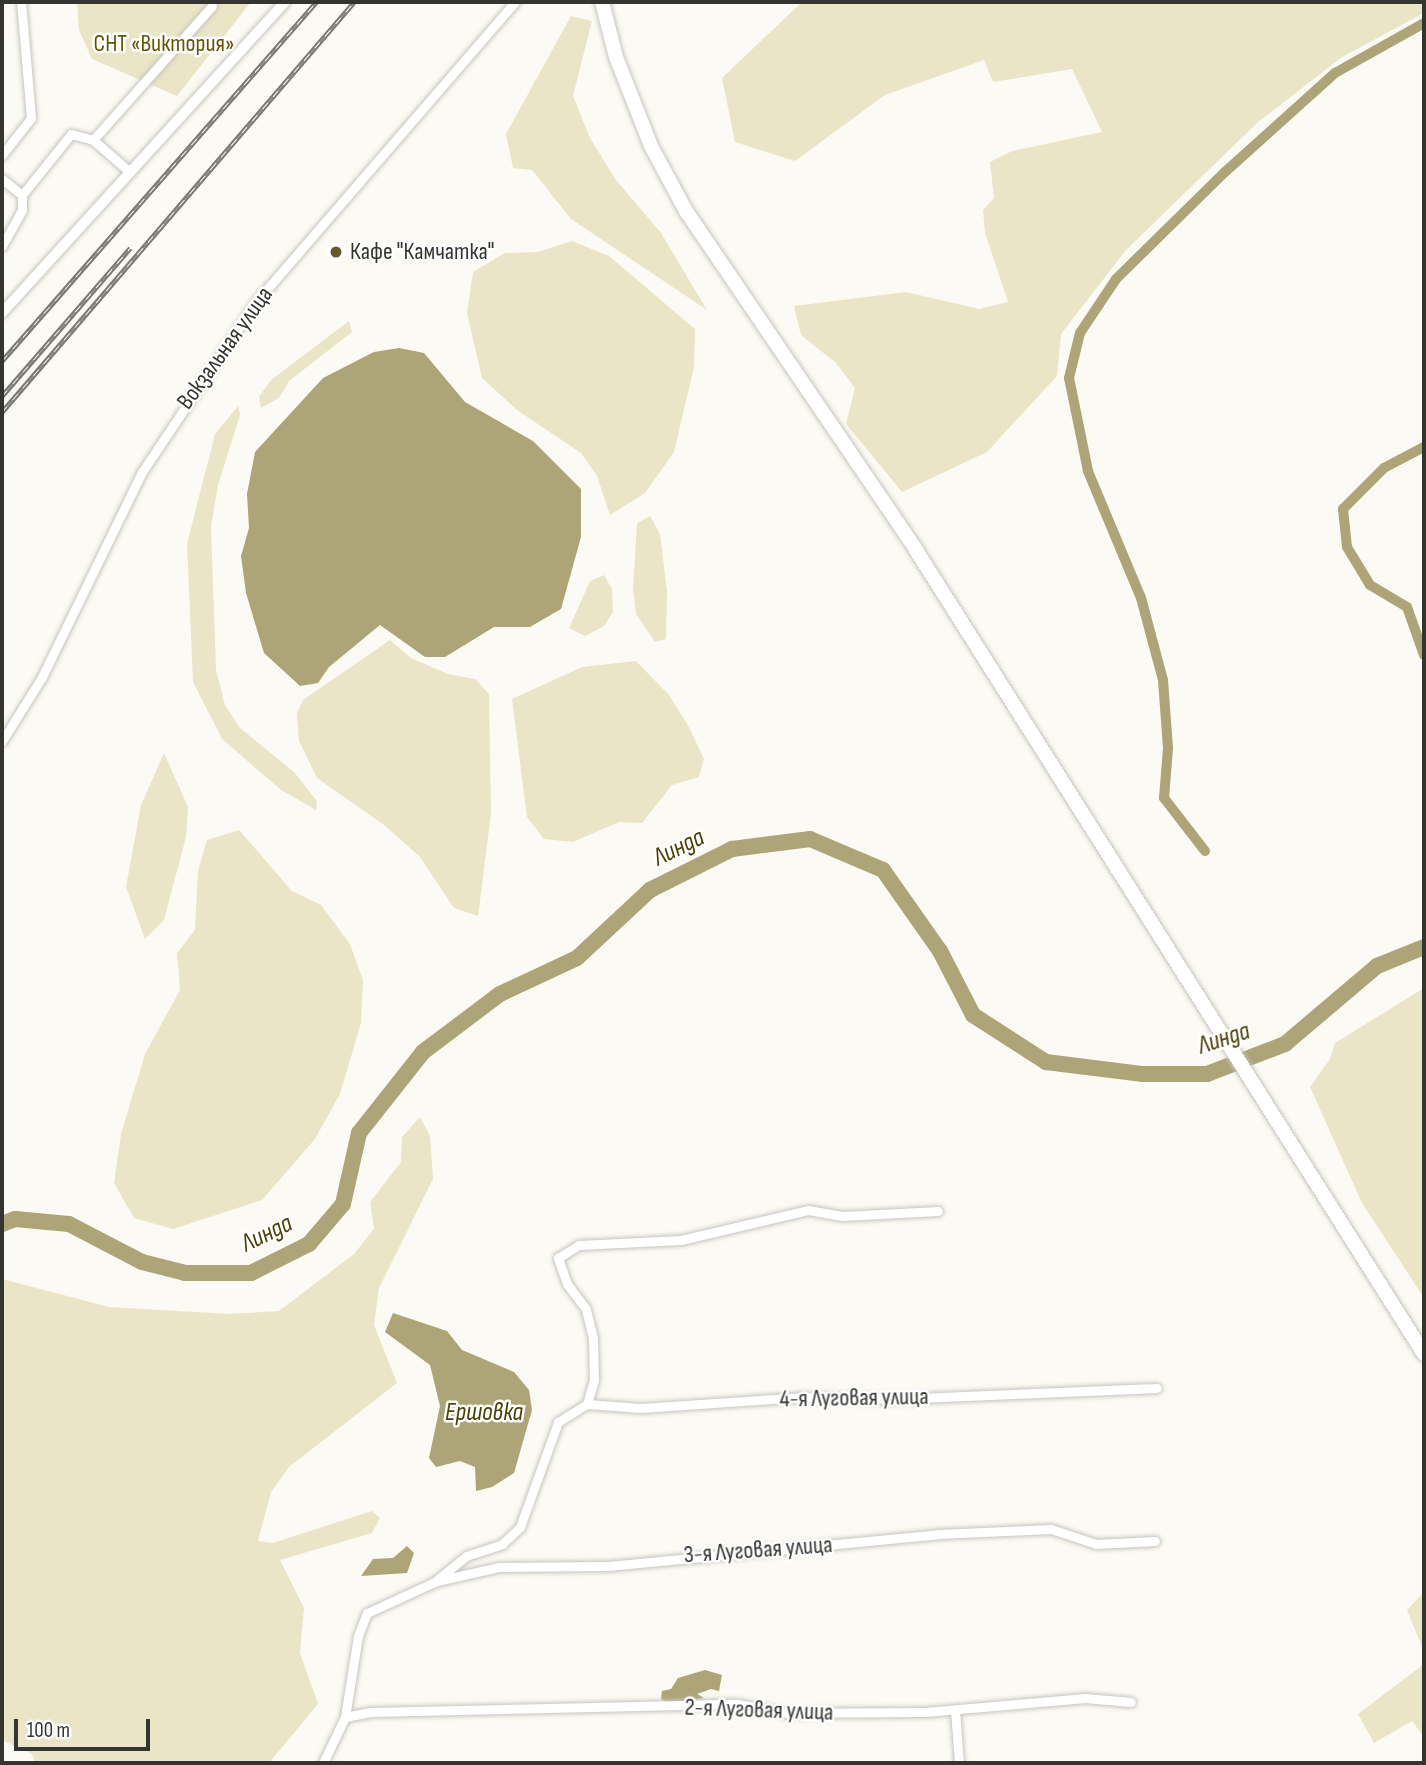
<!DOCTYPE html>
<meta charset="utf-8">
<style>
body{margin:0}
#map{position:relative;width:1426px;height:1765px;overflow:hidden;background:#fcfaf4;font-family:"Sofia Sans Condensed",sans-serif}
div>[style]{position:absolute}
.green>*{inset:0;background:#ebe5c7}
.water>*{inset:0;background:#ada477}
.canal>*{height:10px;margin:-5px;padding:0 5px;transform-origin:5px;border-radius:5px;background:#ada477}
.river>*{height:16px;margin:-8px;padding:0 8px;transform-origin:8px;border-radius:8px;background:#ada477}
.roads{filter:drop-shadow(0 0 2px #c6c5bf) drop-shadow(0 0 2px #c6c5bf)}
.minor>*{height:9px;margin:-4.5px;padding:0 4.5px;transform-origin:4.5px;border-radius:4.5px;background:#fff}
.tertiary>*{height:10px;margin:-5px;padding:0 5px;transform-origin:5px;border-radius:5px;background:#fff}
.primary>*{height:14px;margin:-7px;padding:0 7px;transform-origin:7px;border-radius:7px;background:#fff}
.rail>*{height:5px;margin-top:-2.5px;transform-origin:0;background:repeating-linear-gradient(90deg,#fff 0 8px,#797874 0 16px);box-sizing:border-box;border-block:2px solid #797874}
.dots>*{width:19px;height:19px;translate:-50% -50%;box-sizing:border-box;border:4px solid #fff;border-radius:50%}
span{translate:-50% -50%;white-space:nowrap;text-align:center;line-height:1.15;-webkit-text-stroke:5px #fff;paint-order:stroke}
.park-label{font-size:24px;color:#625502}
.poi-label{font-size:24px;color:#343431}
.left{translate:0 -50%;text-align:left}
.street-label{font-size:24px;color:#343431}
.water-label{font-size:26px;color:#4b4106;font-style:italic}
.frame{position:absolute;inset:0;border:4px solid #343431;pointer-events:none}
.scale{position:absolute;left:14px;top:1719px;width:136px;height:32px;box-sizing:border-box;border:4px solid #343431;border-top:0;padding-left:9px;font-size:21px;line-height:24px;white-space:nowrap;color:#343431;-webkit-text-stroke:5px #fff;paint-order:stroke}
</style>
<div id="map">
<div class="green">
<div style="clip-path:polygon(77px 2px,251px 2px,177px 96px,92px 59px,79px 30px)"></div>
<div style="clip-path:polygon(802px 2px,1424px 2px,1424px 13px,1342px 57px,1257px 123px,1126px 250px,1061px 334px,1057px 376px,987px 452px,902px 492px,846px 424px,855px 388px,836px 363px,801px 335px,794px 306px,906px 292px,979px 309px,1008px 302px,985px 233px,983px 210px,994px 198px,990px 162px,1012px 151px,1102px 132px,1072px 69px,993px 82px,984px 60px,885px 95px,795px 161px,735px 142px,722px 78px)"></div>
<div style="clip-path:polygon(571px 16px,592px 21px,573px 96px,590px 138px,616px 180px,661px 233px,707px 310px,571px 219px,532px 170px,513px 168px,506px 134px)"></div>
<div style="clip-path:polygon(572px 241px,609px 256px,695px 329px,694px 367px,674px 452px,645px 493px,610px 515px,597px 476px,581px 453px,517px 410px,482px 378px,467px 313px,473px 272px,505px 253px,538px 252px)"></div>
<div style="clip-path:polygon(349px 321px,352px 332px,289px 381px,279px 398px,261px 408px,259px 397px,271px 380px)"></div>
<div style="clip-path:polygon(238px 406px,240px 415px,218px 485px,211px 526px,216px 670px,225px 705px,240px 728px,294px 772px,317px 801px,316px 810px,281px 790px,222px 739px,193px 682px,187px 544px,215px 434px)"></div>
<div style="clip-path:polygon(650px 516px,660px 534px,667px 592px,666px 639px,655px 642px,636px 614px,633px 588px,637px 523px)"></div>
<div style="clip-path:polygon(604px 575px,612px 589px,613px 612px,604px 626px,585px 636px,569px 628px,590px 581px)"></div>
<div style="clip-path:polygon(390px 640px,411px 658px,448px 674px,475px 679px,489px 694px,491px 813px,478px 916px,454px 908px,420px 857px,384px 825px,317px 778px,299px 741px,297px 713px,303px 700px)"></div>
<div style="clip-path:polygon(636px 661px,669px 695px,689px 727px,704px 759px,699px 777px,672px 785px,642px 823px,619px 822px,573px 842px,544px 839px,527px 817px,512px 699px,582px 667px)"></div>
<div style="clip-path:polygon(164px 753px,188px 807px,186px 837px,164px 920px,145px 939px,126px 887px,141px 805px)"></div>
<div style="clip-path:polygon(239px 830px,292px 891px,321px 905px,350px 944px,363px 980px,361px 1023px,340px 1094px,315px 1139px,262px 1200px,173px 1229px,134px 1218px,114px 1183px,121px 1134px,145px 1054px,180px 990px,177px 953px,195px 930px,198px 871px,207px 840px)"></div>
<div style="clip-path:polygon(1424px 988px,1424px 1298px,1362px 1203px,1310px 1087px,1330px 1059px,1335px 1043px)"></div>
<div style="clip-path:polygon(420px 1117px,430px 1136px,433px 1179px,379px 1288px,374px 1325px,397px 1383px,289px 1467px,271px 1492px,258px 1541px,273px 1543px,372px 1511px,380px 1518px,372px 1533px,280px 1560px,304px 1608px,300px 1653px,318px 1704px,269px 1763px,35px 1763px,32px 1754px,2px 1740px,2px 1279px,109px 1307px,230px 1314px,279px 1311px,354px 1254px,374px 1229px,370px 1202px,401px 1162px,402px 1137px)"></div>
<div style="clip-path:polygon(1424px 1592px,1424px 1652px,1407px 1610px)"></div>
<div style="clip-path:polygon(1424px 1664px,1424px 1737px,1412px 1721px,1374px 1743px,1358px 1714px)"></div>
</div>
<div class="water">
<div style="clip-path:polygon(399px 348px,424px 353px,465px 402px,533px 441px,581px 489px,581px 537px,561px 609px,530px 627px,494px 627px,445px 657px,425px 657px,380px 625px,329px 667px,318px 683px,300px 686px,264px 653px,246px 593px,241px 556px,249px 528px,247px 494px,255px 452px,323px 378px,374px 352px)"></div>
<div style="clip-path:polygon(393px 1313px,447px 1331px,462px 1350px,514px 1372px,529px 1390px,532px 1410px,514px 1473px,492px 1487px,476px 1491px,475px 1467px,460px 1461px,436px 1467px,429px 1458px,440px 1406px,430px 1365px,385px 1332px)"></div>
<div style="clip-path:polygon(407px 1546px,414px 1553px,407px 1573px,361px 1576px,373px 1559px,393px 1558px)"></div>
<div style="clip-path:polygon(705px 1670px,722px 1675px,719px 1691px,711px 1689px,697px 1694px,704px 1698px,669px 1704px,661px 1699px,662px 1691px,671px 1689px,678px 1678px)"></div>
</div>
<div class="canal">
<div style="left:1424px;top:447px;width:45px;rotate:152.3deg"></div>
<div style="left:1384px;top:468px;width:58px;rotate:135deg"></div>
<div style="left:1343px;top:509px;width:38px;rotate:84deg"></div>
<div style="left:1347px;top:547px;width:44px;rotate:58.8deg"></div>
<div style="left:1370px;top:585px;width:43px;rotate:30.7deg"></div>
<div style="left:1407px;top:607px;width:51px;rotate:70.5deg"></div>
<div style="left:1205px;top:851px;width:67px;rotate:-127.7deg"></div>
<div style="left:1164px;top:798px;width:50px;rotate:-85.4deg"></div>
<div style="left:1168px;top:748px;width:68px;rotate:-94.2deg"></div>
<div style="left:1163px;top:680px;width:85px;rotate:-105deg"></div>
<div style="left:1141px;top:598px;width:138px;rotate:-112.7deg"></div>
<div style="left:1088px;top:471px;width:95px;rotate:-101.5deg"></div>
<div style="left:1069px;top:378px;width:46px;rotate:-76.3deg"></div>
<div style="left:1080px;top:333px;width:65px;rotate:-56.3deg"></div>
<div style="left:1116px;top:279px;width:153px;rotate:-44.5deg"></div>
<div style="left:1225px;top:172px;width:148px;rotate:-42deg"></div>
<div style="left:1335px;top:73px;width:102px;rotate:-29.3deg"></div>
</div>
<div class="river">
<div style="left:2px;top:1224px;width:14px;rotate:-21deg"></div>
<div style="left:15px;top:1219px;width:54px;rotate:5.3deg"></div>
<div style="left:69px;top:1224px;width:82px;rotate:27.5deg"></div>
<div style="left:142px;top:1262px;width:44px;rotate:14.3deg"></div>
<div style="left:185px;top:1273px;width:66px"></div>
<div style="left:251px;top:1273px;width:65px;rotate:-26.6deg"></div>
<div style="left:309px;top:1244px;width:52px;rotate:-49.6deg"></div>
<div style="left:343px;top:1204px;width:73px;rotate:-77.3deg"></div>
<div style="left:359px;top:1133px;width:103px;rotate:-51.7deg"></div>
<div style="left:423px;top:1052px;width:96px;rotate:-37deg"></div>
<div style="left:500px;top:994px;width:85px;rotate:-25.1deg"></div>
<div style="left:577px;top:958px;width:100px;rotate:-43deg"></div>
<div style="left:650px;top:890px;width:92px;rotate:-26.6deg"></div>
<div style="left:732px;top:849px;width:79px;rotate:-7.3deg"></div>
<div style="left:810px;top:839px;width:79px;rotate:23deg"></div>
<div style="left:883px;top:870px;width:99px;rotate:54.9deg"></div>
<div style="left:940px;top:951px;width:72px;rotate:62.7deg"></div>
<div style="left:973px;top:1015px;width:87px;rotate:32.8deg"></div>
<div style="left:1046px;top:1062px;width:98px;rotate:7.1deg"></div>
<div style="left:1143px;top:1074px;width:64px"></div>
<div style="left:1207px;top:1074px;width:84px;rotate:-21deg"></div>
<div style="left:1285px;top:1044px;width:121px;rotate:-40.3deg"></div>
<div style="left:1377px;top:966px;width:51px;rotate:-22deg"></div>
</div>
<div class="roads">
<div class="minor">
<div style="left:93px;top:140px;width:179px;rotate:-48.4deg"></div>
<div style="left:2px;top:155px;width:47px;rotate:-51.9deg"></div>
<div style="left:31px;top:118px;width:116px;rotate:-94.9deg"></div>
<div style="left:2px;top:179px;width:26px;rotate:39deg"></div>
<div style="left:22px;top:195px;width:15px;rotate:90deg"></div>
<div style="left:22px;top:210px;width:41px;rotate:119.1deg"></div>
<div style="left:22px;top:195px;width:78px;rotate:-51.2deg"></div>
<div style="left:71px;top:134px;width:23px;rotate:15deg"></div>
<div style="left:93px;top:140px;width:49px;rotate:40.9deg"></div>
<div style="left:2px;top:741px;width:75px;rotate:-58deg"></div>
<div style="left:42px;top:677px;width:228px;rotate:-64deg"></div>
<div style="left:142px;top:472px;width:203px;rotate:-56.2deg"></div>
<div style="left:255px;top:303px;width:398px;rotate:-49.2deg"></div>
<div style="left:587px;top:1404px;width:25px;rotate:-74deg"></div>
<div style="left:594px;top:1380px;width:42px;rotate:-91.4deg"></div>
<div style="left:593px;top:1338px;width:30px;rotate:-104deg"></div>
<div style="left:586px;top:1309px;width:31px;rotate:-127deg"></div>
<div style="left:567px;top:1284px;width:28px;rotate:-109deg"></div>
<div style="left:558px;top:1258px;width:25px;rotate:-32deg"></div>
<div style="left:579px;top:1245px;width:102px;rotate:-2.8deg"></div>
<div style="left:681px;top:1240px;width:130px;rotate:-13.3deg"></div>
<div style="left:808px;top:1210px;width:36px;rotate:10deg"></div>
<div style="left:843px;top:1216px;width:95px;rotate:-3deg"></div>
<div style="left:438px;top:1579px;width:36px;rotate:-39deg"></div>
<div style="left:466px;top:1556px;width:38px;rotate:-18deg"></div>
<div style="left:502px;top:1544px;width:25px;rotate:-43deg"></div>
<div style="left:520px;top:1527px;width:112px;rotate:-70.1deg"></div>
<div style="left:558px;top:1422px;width:34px;rotate:-32deg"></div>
<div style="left:587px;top:1404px;width:54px;rotate:4.2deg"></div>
<div style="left:641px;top:1408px;width:160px;rotate:-3.9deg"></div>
<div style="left:801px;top:1397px;width:93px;rotate:1.2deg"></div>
<div style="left:894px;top:1399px;width:263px;rotate:-2.4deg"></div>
<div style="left:955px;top:1710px;width:53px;rotate:85.7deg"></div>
<div style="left:345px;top:1717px;width:26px;rotate:-11deg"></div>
<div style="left:371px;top:1712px;width:366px;rotate:-1.3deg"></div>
<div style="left:737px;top:1704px;width:51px;rotate:10.2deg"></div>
<div style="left:787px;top:1713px;width:138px;rotate:-0.4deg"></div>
<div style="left:925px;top:1712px;width:161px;rotate:-5deg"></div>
<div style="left:1085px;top:1698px;width:46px;rotate:5deg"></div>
<div style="left:323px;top:1763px;width:51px;rotate:-64.4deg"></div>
<div style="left:345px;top:1717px;width:82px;rotate:-80.9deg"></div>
<div style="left:358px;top:1636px;width:25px;rotate:-69deg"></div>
<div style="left:367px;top:1613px;width:77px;rotate:-24.6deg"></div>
<div style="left:437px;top:1581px;width:64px;rotate:-12.7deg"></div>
<div style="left:499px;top:1567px;width:109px;rotate:-0.5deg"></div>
<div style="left:608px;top:1566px;width:332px;rotate:-5.5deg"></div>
<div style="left:938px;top:1534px;width:113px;rotate:-2.5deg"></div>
<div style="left:1051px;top:1529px;width:47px;rotate:18.4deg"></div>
<div style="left:1096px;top:1544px;width:59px;rotate:-2.9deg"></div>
</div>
<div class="tertiary">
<div style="left:2px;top:313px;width:420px;rotate:-47.7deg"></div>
</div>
<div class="primary">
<div style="left:602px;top:2px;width:57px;rotate:75.7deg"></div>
<div style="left:616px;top:57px;width:96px;rotate:68.5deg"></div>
<div style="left:651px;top:146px;width:74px;rotate:61.7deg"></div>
<div style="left:686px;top:211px;width:410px;rotate:55.8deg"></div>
<div style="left:916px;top:550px;width:951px;rotate:57.71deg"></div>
</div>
</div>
<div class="rail">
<div style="left:2px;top:361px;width:477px;rotate:-48.8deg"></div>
<div style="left:2px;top:396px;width:196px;rotate:-49.1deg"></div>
<div style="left:2px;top:412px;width:540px;rotate:-49.35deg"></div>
</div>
<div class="dots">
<div style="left:336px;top:252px;background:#665c29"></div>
</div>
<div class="park-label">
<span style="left:164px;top:44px">СНТ «Виктория»</span>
</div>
<div class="poi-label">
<span class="left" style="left:350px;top:252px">Кафе "Камчатка"</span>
</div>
<div class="street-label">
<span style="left:225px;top:348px;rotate:-54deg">Вокзальная улица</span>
<span style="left:854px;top:1398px;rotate:-1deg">4-я Луговая улица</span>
<span style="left:758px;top:1550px;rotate:-4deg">3-я Луговая улица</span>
<span style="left:759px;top:1710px;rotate:2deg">2-я Луговая улица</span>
</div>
<div class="water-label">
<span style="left:679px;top:848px;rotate:-26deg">Линда</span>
<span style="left:1224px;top:1039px;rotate:-18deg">Линда</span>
<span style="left:267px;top:1234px;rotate:-26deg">Линда</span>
<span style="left:484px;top:1413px">Ершовка</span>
</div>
<div class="frame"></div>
<div class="scale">100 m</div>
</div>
